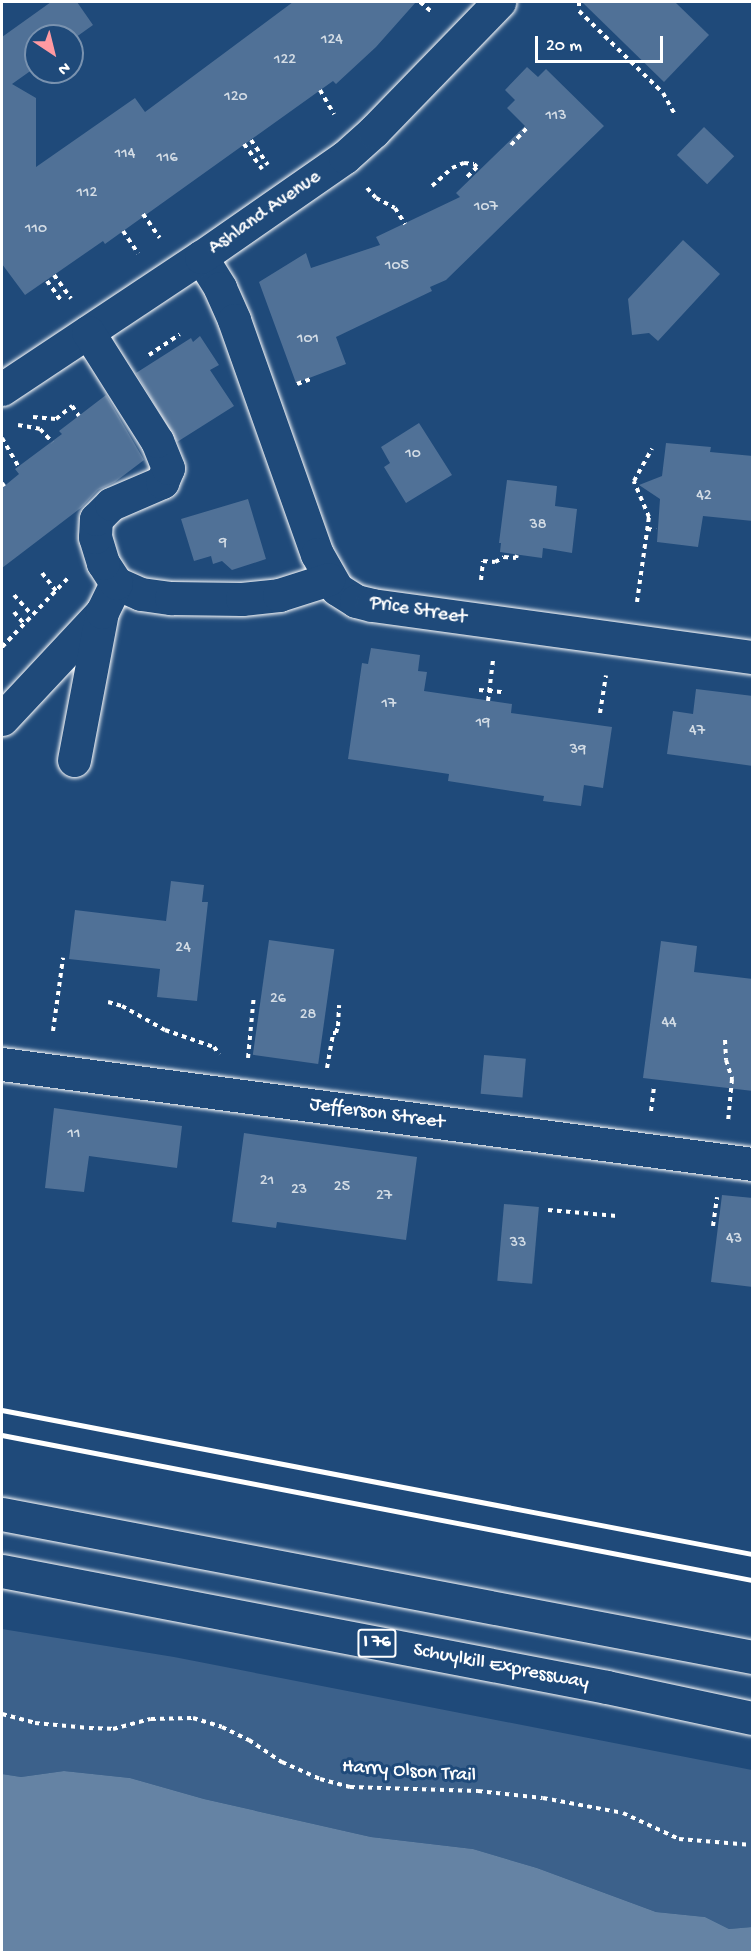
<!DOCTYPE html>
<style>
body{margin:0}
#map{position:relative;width:754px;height:1954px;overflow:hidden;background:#1f4a7a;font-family:"Gochi Hand",sans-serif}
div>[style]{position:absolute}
.green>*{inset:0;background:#3c618b}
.water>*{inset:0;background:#6583a4}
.building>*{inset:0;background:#507197;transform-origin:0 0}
.path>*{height:4px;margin-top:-2px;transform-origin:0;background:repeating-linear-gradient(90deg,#fff 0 4.5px,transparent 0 9px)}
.roads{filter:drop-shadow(0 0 2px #fff) drop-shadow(0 0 2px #fff)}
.minor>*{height:33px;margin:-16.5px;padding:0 16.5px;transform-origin:16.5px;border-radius:16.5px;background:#1f4a7a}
.highway>*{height:33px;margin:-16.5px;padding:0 16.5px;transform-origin:16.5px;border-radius:16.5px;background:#1f4a7a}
.rail>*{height:4.5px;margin:-2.25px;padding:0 2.25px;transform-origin:2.25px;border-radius:2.25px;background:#fff}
span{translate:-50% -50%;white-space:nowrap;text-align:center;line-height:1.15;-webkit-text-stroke:6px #1f4a7a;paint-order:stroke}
.number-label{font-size:16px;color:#d3dce5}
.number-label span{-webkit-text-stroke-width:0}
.shield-label span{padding:2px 4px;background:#1f4a7a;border:2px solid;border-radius:4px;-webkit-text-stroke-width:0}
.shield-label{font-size:18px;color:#fff;font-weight:700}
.street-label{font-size:20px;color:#fff}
.frame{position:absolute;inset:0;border:3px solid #fff;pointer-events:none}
.north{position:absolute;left:24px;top:24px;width:60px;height:60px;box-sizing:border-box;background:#1f4a7a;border:2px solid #7992af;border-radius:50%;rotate:145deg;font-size:16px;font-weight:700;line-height:24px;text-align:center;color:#fff}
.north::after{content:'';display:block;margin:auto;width:21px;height:27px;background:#ff9aa2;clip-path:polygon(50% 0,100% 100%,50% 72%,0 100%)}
.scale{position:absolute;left:535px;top:36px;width:128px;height:27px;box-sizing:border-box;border:3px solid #fff;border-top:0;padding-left:8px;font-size:18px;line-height:21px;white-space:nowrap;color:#fff;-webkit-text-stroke:4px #1f4a7a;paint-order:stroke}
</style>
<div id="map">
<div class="green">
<div style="clip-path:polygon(2px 1629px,174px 1657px,752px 1770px,752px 1927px,729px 1929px,705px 1917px,656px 1912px,537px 1868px,473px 1849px,371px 1837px,204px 1799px,130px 1778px,64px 1771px,21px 1777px,2px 1774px)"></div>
</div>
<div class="water">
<div style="clip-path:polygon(64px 1771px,130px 1778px,204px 1799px,371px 1837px,473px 1849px,537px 1868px,656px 1912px,705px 1917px,729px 1929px,752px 1927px,752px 1952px,2px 1952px,2px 1774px,21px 1777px)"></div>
</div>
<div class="building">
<div style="clip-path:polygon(51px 2px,77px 2px,93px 25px,72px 40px,72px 36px,36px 36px,36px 67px,12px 84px,36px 98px,36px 167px,135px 98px,145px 112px,293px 2px,416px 2px,376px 47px,336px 84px,333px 81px,105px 244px,103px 241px,25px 295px,2px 264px,2px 37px)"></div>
<div style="clip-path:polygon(582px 2px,675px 2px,709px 35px,664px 82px)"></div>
<div style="clip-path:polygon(527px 67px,538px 77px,546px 69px,604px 126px,446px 280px,430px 287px,432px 291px,336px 337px,346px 364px,296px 383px,259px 282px,306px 253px,311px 268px,380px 245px,376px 237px,460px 197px,456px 193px,525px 126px,507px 108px,515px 100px,505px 90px)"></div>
<div style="left:704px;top:127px;width:42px;height:39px;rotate:44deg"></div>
<div style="clip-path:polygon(683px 240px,720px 274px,658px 341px,649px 333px,632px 335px,628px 299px)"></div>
<div style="clip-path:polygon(200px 336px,219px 365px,210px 370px,234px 406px,177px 442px,136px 373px,191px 338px,193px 342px)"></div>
<div style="clip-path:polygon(106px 395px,144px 460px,115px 482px,98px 490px,82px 507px,2px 568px,2px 488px,19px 474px,15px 469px,62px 434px,59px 431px)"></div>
<div style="clip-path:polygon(419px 423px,452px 475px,406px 503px,384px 467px,390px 463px,381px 447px)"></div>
<div style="clip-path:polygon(666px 443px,711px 447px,710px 452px,753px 456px,753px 521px,703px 516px,698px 547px,657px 542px,660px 499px,639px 485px,662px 476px)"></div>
<div style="clip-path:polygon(507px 480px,557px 486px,555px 506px,577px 509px,572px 553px,543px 548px,542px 558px,500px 552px,501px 543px,499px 543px)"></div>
<div style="clip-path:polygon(248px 499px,266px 559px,232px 570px,222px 561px,213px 564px,211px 556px,194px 561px,181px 519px)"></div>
<div style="clip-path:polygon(371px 648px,420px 655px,418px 671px,427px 672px,424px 691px,512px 704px,511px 713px,612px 727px,603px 788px,584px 785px,581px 806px,543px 801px,544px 796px,448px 781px,449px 774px,348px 759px,362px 663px,368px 664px)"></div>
<div style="clip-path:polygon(696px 689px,753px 696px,753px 766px,667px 754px,673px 711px,693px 714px)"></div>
<div style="clip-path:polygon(171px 881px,204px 885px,202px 902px,208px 902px,197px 1001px,157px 997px,160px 969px,69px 959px,75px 910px,166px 921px)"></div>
<div style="left:269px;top:940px;width:66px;height:116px;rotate:8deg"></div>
<div style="clip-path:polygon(661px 941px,697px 946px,694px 972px,753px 979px,753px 1091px,643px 1078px)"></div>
<div style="left:484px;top:1055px;width:42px;height:39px;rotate:5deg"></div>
<div style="clip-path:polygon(54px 1108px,182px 1126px,177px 1168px,89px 1156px,84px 1192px,45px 1188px)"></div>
<div style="clip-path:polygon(244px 1133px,417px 1157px,406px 1240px,277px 1222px,276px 1228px,232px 1222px)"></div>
<div style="clip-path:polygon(722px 1195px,753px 1198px,753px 1287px,711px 1282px)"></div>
<div style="left:504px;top:1204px;width:35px;height:77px;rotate:5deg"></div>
</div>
<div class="path">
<div style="left:420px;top:2px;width:17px;rotate:40deg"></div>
<div style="left:579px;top:2px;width:9px;rotate:90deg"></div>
<div style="left:579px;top:11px;width:117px;rotate:44.3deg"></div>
<div style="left:663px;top:93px;width:25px;rotate:61deg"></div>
<div style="left:320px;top:90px;width:28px;rotate:60deg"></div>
<div style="left:251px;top:140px;width:30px;rotate:56deg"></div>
<div style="left:244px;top:144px;width:31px;rotate:54deg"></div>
<div style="left:511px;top:145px;width:23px;rotate:-47deg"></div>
<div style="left:432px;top:186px;width:27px;rotate:-42deg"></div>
<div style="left:452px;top:168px;width:13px;rotate:-23deg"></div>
<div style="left:464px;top:163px;width:10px;rotate:6deg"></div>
<div style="left:474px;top:164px;width:4px;rotate:45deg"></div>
<div style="left:477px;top:167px;width:14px;rotate:135deg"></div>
<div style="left:367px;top:188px;width:13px;rotate:48deg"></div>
<div style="left:376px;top:198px;width:21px;rotate:28deg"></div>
<div style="left:395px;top:208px;width:19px;rotate:58deg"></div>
<div style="left:143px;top:214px;width:29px;rotate:55deg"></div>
<div style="left:123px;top:231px;width:27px;rotate:56deg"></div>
<div style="left:54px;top:275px;width:29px;rotate:54deg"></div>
<div style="left:47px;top:281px;width:26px;rotate:54deg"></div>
<div style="left:149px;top:355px;width:37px;rotate:-34deg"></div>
<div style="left:297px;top:384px;width:15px;rotate:-20deg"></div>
<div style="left:33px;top:417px;width:23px;rotate:5deg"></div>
<div style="left:56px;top:419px;width:21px;rotate:-39deg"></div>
<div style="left:72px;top:406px;width:12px;rotate:55deg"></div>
<div style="left:18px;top:425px;width:22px;rotate:10deg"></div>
<div style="left:40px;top:429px;width:18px;rotate:47deg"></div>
<div style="left:2px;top:438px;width:34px;rotate:60deg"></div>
<div style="left:2px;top:483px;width:4px;rotate:56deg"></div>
<div style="left:647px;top:529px;width:9px;rotate:6deg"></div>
<div style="left:42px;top:573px;width:23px;rotate:52deg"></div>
<div style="left:481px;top:580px;width:19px;rotate:-84deg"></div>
<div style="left:483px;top:561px;width:12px;rotate:5deg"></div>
<div style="left:495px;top:562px;width:10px;rotate:-29deg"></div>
<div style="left:504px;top:557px;width:12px;rotate:5deg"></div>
<div style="left:516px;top:558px;width:3px;rotate:-72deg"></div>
<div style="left:14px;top:595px;width:27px;rotate:48deg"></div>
<div style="left:637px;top:602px;width:86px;rotate:-82deg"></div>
<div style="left:649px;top:517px;width:39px;rotate:-113deg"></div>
<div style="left:634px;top:481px;width:37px;rotate:-61deg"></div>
<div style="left:14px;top:612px;width:16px;rotate:50deg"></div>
<div style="left:2px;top:647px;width:95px;rotate:-46.3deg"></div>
<div style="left:479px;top:690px;width:25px;rotate:5deg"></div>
<div style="left:488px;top:701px;width:41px;rotate:-83deg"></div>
<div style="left:600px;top:713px;width:38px;rotate:-81deg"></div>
<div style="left:108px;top:1002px;width:15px;rotate:16deg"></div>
<div style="left:122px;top:1006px;width:49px;rotate:29.2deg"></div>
<div style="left:165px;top:1030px;width:52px;rotate:19.1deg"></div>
<div style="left:214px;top:1047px;width:9px;rotate:54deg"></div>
<div style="left:53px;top:1031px;width:74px;rotate:-82.2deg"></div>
<div style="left:725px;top:1040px;width:20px;rotate:87deg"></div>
<div style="left:726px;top:1060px;width:20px;rotate:72deg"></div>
<div style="left:732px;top:1079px;width:42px;rotate:95.4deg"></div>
<div style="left:248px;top:1058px;width:63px;rotate:-84.6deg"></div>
<div style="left:327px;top:1068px;width:36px;rotate:-80deg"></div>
<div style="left:333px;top:1033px;width:3px"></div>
<div style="left:336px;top:1033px;width:7px;rotate:-74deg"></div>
<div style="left:338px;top:1026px;width:21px;rotate:-87deg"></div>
<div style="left:651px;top:1111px;width:26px;rotate:-83deg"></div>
<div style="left:548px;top:1210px;width:69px;rotate:5deg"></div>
<div style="left:713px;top:1226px;width:29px;rotate:-82deg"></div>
<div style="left:2px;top:1714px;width:34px;rotate:15deg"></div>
<div style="left:35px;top:1723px;width:54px;rotate:5.3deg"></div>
<div style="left:89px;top:1728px;width:24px;rotate:2deg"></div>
<div style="left:113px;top:1729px;width:39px;rotate:-15deg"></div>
<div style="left:151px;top:1719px;width:42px;rotate:-1.4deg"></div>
<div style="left:193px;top:1718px;width:30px;rotate:17deg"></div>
<div style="left:222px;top:1727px;width:30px;rotate:26deg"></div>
<div style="left:249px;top:1740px;width:40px;rotate:34deg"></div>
<div style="left:282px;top:1762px;width:42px;rotate:24.1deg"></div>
<div style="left:320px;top:1779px;width:31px;rotate:15deg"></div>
<div style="left:350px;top:1787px;width:128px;rotate:1.8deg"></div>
<div style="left:478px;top:1791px;width:65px;rotate:6.1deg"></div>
<div style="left:543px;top:1798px;width:81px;rotate:10.6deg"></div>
<div style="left:623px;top:1813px;width:62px;rotate:24.9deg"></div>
<div style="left:679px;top:1839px;width:73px;rotate:4.7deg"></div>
</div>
<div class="roads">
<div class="minor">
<div style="left:201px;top:257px;width:36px;rotate:58deg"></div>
<div style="left:220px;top:288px;width:35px;rotate:66deg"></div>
<div style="left:234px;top:320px;width:248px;rotate:70.5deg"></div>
<div style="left:317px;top:554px;width:40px;rotate:60.3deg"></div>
<div style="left:337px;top:589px;width:22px;rotate:32deg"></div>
<div style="left:356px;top:601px;width:16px;rotate:14deg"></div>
<div style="left:372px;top:605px;width:384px;rotate:7.8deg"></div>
<div style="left:2px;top:389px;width:239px;rotate:-33.6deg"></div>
<div style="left:201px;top:257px;width:175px;rotate:-34.8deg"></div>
<div style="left:345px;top:157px;width:39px;rotate:-42deg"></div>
<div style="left:374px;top:131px;width:180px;rotate:-45.9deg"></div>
<div style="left:116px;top:583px;width:27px;rotate:24deg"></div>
<div style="left:141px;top:594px;width:30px;rotate:8deg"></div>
<div style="left:171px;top:598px;width:71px;rotate:0.8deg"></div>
<div style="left:242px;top:599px;width:37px;rotate:-6deg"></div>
<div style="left:279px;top:595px;width:52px;rotate:-17.7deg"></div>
<div style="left:2px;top:719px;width:146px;rotate:-46.9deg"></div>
<div style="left:74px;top:760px;width:151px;rotate:-79.3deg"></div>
<div style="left:102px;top:612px;width:32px;rotate:-64deg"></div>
<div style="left:116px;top:583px;width:24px;rotate:-123deg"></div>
<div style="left:103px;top:563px;width:27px;rotate:-107deg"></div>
<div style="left:95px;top:537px;width:18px;rotate:-87deg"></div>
<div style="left:96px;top:519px;width:21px;rotate:-45deg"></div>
<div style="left:111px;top:504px;width:56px;rotate:-23.3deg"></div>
<div style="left:162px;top:482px;width:15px;rotate:-67deg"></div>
<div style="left:168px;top:468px;width:29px;rotate:-112deg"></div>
<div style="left:157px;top:441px;width:129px;rotate:-122.3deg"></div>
<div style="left:2px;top:1064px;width:757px;rotate:7.59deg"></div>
</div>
<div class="highway">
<div style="left:2px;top:1514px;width:764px;rotate:10.79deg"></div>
<div style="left:2px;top:1571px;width:616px;rotate:10.85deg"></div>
<div style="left:607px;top:1687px;width:148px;rotate:12.1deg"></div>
</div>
</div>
<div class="rail">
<div style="left:2px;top:1410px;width:764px;rotate:10.87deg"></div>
<div style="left:2px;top:1435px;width:764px;rotate:10.94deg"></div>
</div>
<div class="number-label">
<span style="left:332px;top:41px">124</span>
<span style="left:285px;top:61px">122</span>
<span style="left:236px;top:98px">120</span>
<span style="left:556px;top:117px">113</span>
<span style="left:125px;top:155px">114</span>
<span style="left:167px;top:159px">116</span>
<span style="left:87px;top:194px">112</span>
<span style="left:486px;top:208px">107</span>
<span style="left:36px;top:230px">110</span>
<span style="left:397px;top:267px">105</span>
<span style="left:308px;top:340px">101</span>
<span style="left:413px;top:455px">10</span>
<span style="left:704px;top:497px">42</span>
<span style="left:538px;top:526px">38</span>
<span style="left:223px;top:544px">9</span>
<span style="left:389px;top:705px">17</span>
<span style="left:483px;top:724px">19</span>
<span style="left:697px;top:732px">47</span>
<span style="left:578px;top:751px">39</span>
<span style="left:183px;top:949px">24</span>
<span style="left:278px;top:1000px">26</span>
<span style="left:308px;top:1016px">28</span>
<span style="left:669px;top:1024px">44</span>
<span style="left:74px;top:1135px">11</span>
<span style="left:267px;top:1182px">21</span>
<span style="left:342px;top:1188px">25</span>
<span style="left:299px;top:1191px">23</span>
<span style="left:384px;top:1197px">27</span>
<span style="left:734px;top:1240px">43</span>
<span style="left:518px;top:1244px">33</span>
</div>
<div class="shield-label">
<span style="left:377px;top:1643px">I 76</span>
</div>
<div class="street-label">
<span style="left:265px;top:213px;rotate:-35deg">Ashland Avenue</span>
<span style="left:418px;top:611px;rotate:9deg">Price Street</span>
<span style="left:377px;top:1114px;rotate:8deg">Jefferson Street</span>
<span style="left:501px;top:1667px;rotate:11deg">Schuylkill Expressway</span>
<span style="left:409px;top:1772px;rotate:4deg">Harry Olson Trail</span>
</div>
<div class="frame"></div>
<div class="north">N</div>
<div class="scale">20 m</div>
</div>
